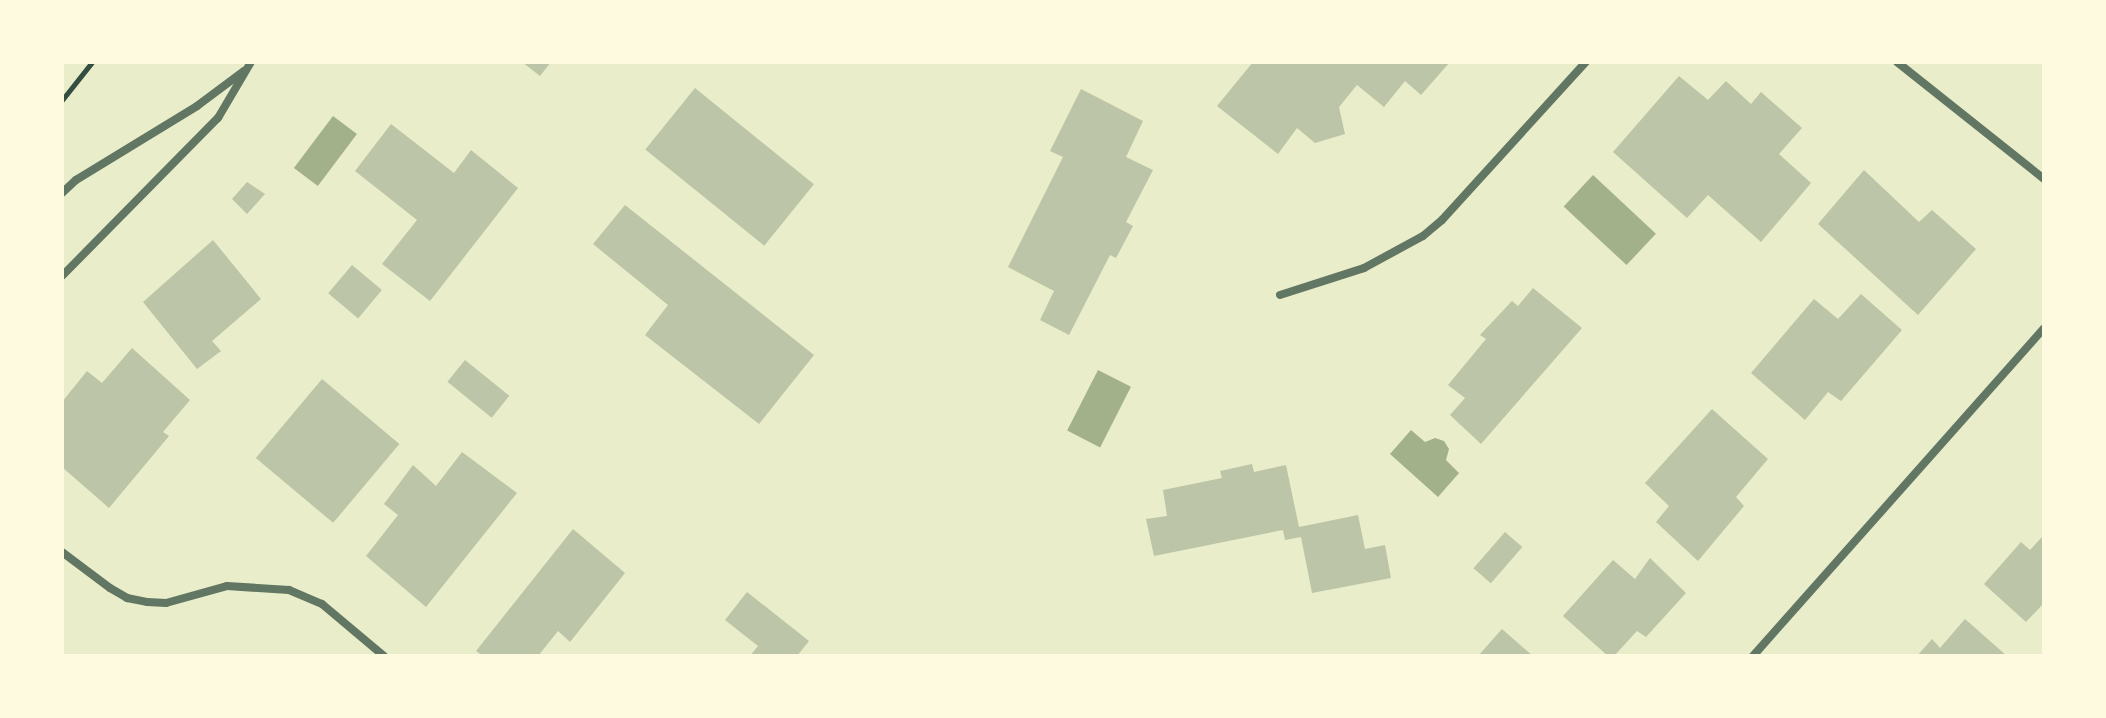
<!DOCTYPE html>
<style>
body{margin:0}
#map{position:relative;width:2106px;height:718px;overflow:hidden;background:#e9edc9;font-family:Figtree,sans-serif}
div>[style]{position:absolute}
.water>*{inset:0;background:#a3b18a;transform-origin:0 0}
.building>*{inset:0;background:#bcc5a7;transform-origin:0 0}
.path>*{height:5px;margin:-2.5px;padding:0 2.5px;transform-origin:2.5px;border-radius:2.5px;background:#344e41}
.minor>*{height:8px;margin:-4px;padding:0 4px;transform-origin:4px;border-radius:4px;background:#617663}
span{translate:-50% -50%;white-space:nowrap;text-align:center;line-height:1.15;-webkit-text-stroke:7px #fefae0;paint-order:stroke}
.frame{position:absolute;inset:0;border:64px solid #fefae0;pointer-events:none}
</style>
<div id="map">
<div class="water">
<div style="left:333px;top:116px;width:30px;height:65px;rotate:37deg"></div>
<div style="left:1593px;top:175px;width:86px;height:43px;rotate:43deg"></div>
<div style="left:1098px;top:370px;width:37px;height:68px;rotate:27deg"></div>
<div style="clip-path:polygon(1411px 430px,1425px 442px,1435px 438px,1444px 441px,1449px 449px,1446px 460px,1459px 473px,1438px 497px,1390px 454px)"></div>
</div>
<div class="building">
<div style="clip-path:polygon(522px 62px,551px 62px,540px 76px)"></div>
<div style="clip-path:polygon(1253px 62px,1450px 62px,1421px 95px,1405px 81px,1384px 107px,1357px 85px,1339px 107px,1345px 134px,1315px 143px,1297px 128px,1278px 154px,1217px 106px)"></div>
<div style="clip-path:polygon(1679px 76px,1708px 100px,1726px 81px,1751px 104px,1761px 92px,1802px 128px,1779px 154px,1811px 183px,1761px 242px,1708px 195px,1687px 218px,1613px 152px)"></div>
<div style="left:695px;top:88px;width:153px;height:79px;rotate:39deg"></div>
<div style="clip-path:polygon(1081px 89px,1143px 121px,1126px 157px,1153px 170px,1126px 222px,1133px 226px,1116px 258px,1110px 255px,1069px 335px,1040px 320px,1054px 291px,1008px 267px,1063px 157px,1050px 151px)"></div>
<div style="clip-path:polygon(391px 124px,454px 173px,471px 150px,518px 188px,430px 301px,382px 264px,417px 220px,355px 171px)"></div>
<div style="clip-path:polygon(1864px 170px,1919px 222px,1932px 210px,1976px 249px,1918px 315px,1818px 224px)"></div>
<div style="clip-path:polygon(247px 182px,265px 194px,247px 214px,232px 199px)"></div>
<div style="clip-path:polygon(625px 205px,814px 355px,759px 424px,645px 335px,668px 305px,593px 244px)"></div>
<div style="clip-path:polygon(213px 240px,261px 299px,212px 341px,221px 351px,197px 369px,143px 302px)"></div>
<div style="left:352px;top:265px;width:39px;height:37px;rotate:40deg"></div>
<div style="clip-path:polygon(1533px 288px,1582px 328px,1481px 444px,1450px 415px,1465px 398px,1448px 385px,1486px 339px,1480px 335px,1512px 301px,1518px 306px)"></div>
<div style="clip-path:polygon(1861px 294px,1902px 330px,1841px 401px,1828px 392px,1805px 420px,1751px 373px,1814px 299px,1838px 319px)"></div>
<div style="clip-path:polygon(132px 348px,190px 400px,163px 432px,169px 436px,109px 508px,62px 467px,62px 402px,87px 371px,102px 383px)"></div>
<div style="left:465px;top:360px;width:57px;height:28px;rotate:39deg"></div>
<div style="left:322px;top:379px;width:101px;height:103px;rotate:40deg"></div>
<div style="clip-path:polygon(1712px 409px,1768px 459px,1736px 497px,1744px 506px,1698px 561px,1656px 522px,1669px 506px,1645px 483px)"></div>
<div style="clip-path:polygon(462px 452px,517px 493px,426px 607px,366px 556px,398px 515px,384px 504px,413px 465px,436px 486px)"></div>
<div style="clip-path:polygon(1252px 464px,1254px 472px,1286px 465px,1299px 527px,1358px 515px,1365px 549px,1385px 545px,1391px 578px,1312px 593px,1301px 537px,1285px 540px,1283px 530px,1154px 556px,1146px 519px,1167px 516px,1163px 490px,1222px 478px,1220px 471px)"></div>
<div style="clip-path:polygon(573px 529px,625px 573px,570px 642px,558px 631px,538px 656px,483px 656px,476px 651px)"></div>
<div style="left:1505px;top:532px;width:23px;height:48px;rotate:41deg"></div>
<div style="clip-path:polygon(2044px 535px,2044px 603px,2026px 622px,1984px 584px,2021px 542px,2030px 550px)"></div>
<div style="clip-path:polygon(1650px 558px,1686px 593px,1646px 637px,1637px 631px,1614px 656px,1608px 656px,1563px 616px,1613px 560px,1635px 579px)"></div>
<div style="clip-path:polygon(747px 592px,809px 641px,797px 656px,750px 656px,758px 646px,725px 620px)"></div>
<div style="clip-path:polygon(1965px 619px,2007px 656px,1917px 656px,1932px 639px,1940px 648px)"></div>
<div style="clip-path:polygon(1502px 629px,1533px 656px,1478px 656px)"></div>
</div>
<div class="path">
<div style="left:62px;top:100px;width:48px;rotate:-51.7deg"></div>
</div>
<div class="minor">
<div style="left:1897px;top:62px;width:188px;rotate:38.5deg"></div>
<div style="left:62px;top:193px;width:19px;rotate:-43deg"></div>
<div style="left:76px;top:180px;width:142px;rotate:-31.4deg"></div>
<div style="left:197px;top:106px;width:59px;rotate:-36.7deg"></div>
<div style="left:62px;top:276px;width:222px;rotate:-45.4deg"></div>
<div style="left:218px;top:118px;width:65px;rotate:-59.5deg"></div>
<div style="left:1280px;top:295px;width:88px;rotate:-17.8deg"></div>
<div style="left:1364px;top:268px;width:67px;rotate:-28.5deg"></div>
<div style="left:1423px;top:236px;width:25px;rotate:-40deg"></div>
<div style="left:1442px;top:220px;width:214px;rotate:-47.7deg"></div>
<div style="left:62px;top:552px;width:60px;rotate:36.9deg"></div>
<div style="left:110px;top:588px;width:20px;rotate:30deg"></div>
<div style="left:127px;top:598px;width:20px;rotate:11deg"></div>
<div style="left:147px;top:602px;width:19px;rotate:3deg"></div>
<div style="left:166px;top:603px;width:63px;rotate:-15.6deg"></div>
<div style="left:227px;top:586px;width:62px;rotate:3.7deg"></div>
<div style="left:289px;top:590px;width:36px;rotate:23deg"></div>
<div style="left:322px;top:604px;width:81px;rotate:40deg"></div>
<div style="left:1753px;top:656px;width:438px;rotate:-48.4deg"></div>
</div>
<div class="frame"></div>
</div>
